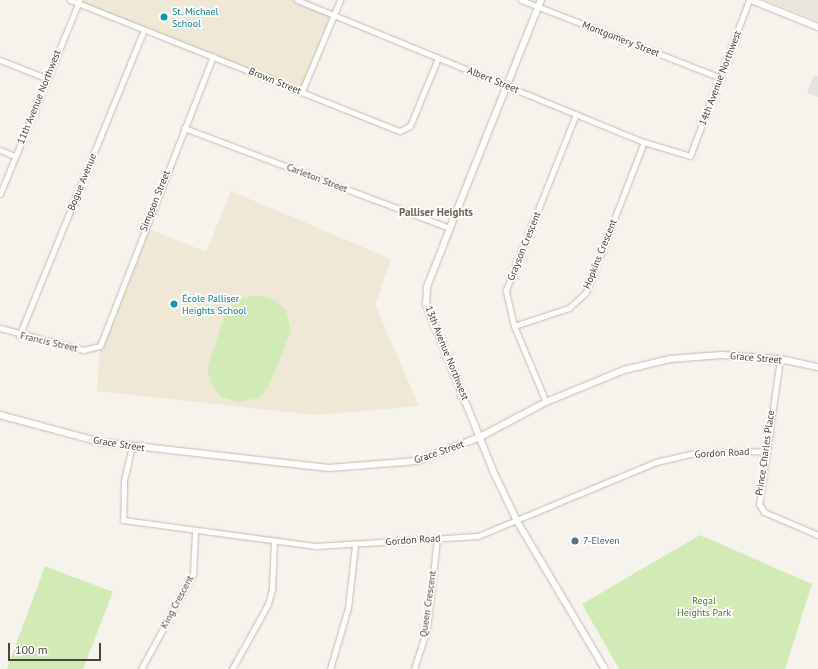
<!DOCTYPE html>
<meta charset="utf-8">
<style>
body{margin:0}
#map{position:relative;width:818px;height:669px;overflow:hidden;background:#f6f3ec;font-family:"PT Sans",sans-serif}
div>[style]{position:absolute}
.residential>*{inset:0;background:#eae5da}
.education>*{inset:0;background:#efe8d6}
.green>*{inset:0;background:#d2eab5}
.parking>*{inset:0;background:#e5e3e0}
.roads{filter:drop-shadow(0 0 1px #c2bbae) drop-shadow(0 0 1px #c2bbae)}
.minor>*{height:5px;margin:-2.5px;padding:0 2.5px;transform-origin:2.5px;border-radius:2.5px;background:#fff}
.tertiary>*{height:6px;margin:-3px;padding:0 3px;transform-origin:3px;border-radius:3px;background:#fff}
.dots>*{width:11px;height:11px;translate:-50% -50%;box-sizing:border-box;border:2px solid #fff;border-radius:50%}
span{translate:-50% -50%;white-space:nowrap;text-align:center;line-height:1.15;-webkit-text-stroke:3.5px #fff;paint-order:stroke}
.culture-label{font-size:10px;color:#0d838f}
.left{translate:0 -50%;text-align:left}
.street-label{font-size:10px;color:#4b4439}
.service-label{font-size:10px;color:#4e5e75}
.park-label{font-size:10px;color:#4a7f2a}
.neighbourhood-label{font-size:11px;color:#6e6250;font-weight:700}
.scale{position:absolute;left:8px;top:643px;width:93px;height:18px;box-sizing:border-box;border:2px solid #4b4439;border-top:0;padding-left:5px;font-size:12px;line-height:14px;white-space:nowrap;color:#4b4439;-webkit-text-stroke:3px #fff;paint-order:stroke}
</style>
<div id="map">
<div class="residential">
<div style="clip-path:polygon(765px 0,818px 0,818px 21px)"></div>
</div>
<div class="education">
<div style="clip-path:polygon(79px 0,297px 0,334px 15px,302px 91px,78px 3px)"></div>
<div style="clip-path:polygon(231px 191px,391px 259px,375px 305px,419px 406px,316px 415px,97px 391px,100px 346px,144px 227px,206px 252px)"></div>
</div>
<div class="green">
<div style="clip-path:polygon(256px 295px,275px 300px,286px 310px,291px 331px,269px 386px,259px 398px,239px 402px,221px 397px,211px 383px,207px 368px,226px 312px,241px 299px)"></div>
<div style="clip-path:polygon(700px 535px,812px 584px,785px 669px,619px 669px,582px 604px)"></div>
<div style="clip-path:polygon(45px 566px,113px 592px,83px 669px,7px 669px)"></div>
</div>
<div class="parking">
<div style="clip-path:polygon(814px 75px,818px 76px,818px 97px,807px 93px)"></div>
</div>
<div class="roads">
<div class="minor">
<div style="left:70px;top:0;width:355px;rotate:21.7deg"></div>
<div style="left:400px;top:131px;width:11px;rotate:-27deg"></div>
<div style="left:410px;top:126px;width:74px;rotate:-67.6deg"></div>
<div style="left:297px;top:0;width:375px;rotate:22.3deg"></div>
<div style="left:644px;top:142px;width:48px;rotate:16.9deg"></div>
<div style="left:690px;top:156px;width:167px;rotate:-69.3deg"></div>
<div style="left:521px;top:0;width:215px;rotate:21.3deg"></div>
<div style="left:0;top:60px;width:49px;rotate:21.4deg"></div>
<div style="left:302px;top:91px;width:99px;rotate:-67.3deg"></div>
<div style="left:184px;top:128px;width:284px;rotate:20.6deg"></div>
<div style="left:0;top:150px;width:16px;rotate:22deg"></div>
<div style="left:0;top:194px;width:209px;rotate:-67.7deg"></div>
<div style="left:514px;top:326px;width:58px;rotate:-18.1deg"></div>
<div style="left:569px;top:308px;width:23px;rotate:-43deg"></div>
<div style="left:586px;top:292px;width:161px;rotate:-68.9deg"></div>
<div style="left:0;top:328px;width:86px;rotate:14.8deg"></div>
<div style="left:83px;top:350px;width:17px;rotate:-13deg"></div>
<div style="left:100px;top:346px;width:311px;rotate:-68.7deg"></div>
<div style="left:19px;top:336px;width:331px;rotate:-67.8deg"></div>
<div style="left:780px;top:359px;width:147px;rotate:98.2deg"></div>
<div style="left:759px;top:504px;width:9px;rotate:58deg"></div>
<div style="left:764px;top:512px;width:59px;rotate:23.1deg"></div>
<div style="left:546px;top:402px;width:82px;rotate:-112.8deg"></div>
<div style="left:514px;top:326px;width:37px;rotate:-103deg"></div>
<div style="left:506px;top:290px;width:189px;rotate:-68.3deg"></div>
<div style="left:132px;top:446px;width:36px;rotate:103deg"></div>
<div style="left:124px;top:481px;width:39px;rotate:91deg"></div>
<div style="left:123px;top:520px;width:195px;rotate:7.7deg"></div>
<div style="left:316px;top:546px;width:162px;rotate:-3.5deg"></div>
<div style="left:478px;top:536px;width:193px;rotate:-22.6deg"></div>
<div style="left:656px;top:462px;width:36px;rotate:-13deg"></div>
<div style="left:691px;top:454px;width:74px;rotate:-2.3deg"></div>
<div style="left:141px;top:669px;width:108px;rotate:-61.3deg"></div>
<div style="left:193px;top:574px;width:43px;rotate:-87.3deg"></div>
<div style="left:232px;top:669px;width:74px;rotate:-61deg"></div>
<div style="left:268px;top:604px;width:16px;rotate:-75deg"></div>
<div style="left:272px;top:589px;width:48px;rotate:-87.6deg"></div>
<div style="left:330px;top:669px;width:64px;rotate:-73.6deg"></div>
<div style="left:348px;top:608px;width:63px;rotate:-83.7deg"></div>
<div style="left:414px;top:669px;width:42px;rotate:-72deg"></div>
<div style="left:427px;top:629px;width:91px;rotate:-83.7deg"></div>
</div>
<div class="tertiary">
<div style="left:541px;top:0;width:245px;rotate:111.8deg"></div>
<div style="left:450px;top:228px;width:63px;rotate:111.3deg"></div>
<div style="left:427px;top:287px;width:17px;rotate:93deg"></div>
<div style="left:426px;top:304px;width:182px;rotate:68.1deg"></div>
<div style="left:494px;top:473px;width:53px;rotate:64.4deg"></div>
<div style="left:517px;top:521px;width:172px;rotate:59.3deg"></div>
<div style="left:751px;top:0;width:72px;rotate:21.9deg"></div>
<div style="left:0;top:415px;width:104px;rotate:15.1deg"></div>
<div style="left:100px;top:442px;width:230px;rotate:6.5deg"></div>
<div style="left:329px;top:468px;width:88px;rotate:-4.5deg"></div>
<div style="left:417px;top:461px;width:67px;rotate:-20.9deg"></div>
<div style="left:480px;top:437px;width:75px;rotate:-27.9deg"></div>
<div style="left:546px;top:402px;width:84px;rotate:-22.3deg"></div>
<div style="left:624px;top:370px;width:47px;rotate:-13.4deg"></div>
<div style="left:670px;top:359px;width:52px;rotate:-4.4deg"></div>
<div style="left:722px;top:355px;width:58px;rotate:3.9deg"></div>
<div style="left:780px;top:359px;width:39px;rotate:12deg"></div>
</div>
</div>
<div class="dots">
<div style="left:164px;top:17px;background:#0f9aa8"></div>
<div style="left:174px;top:304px;background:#0f9aa8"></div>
<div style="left:575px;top:541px;background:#5c6f8a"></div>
</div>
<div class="culture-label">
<span class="left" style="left:172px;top:17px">St. Michael<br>School</span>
<span class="left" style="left:182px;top:304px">École Palliser<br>Heights School</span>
</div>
<div class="street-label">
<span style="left:621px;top:39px;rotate:21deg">Montgomery Street</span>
<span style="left:720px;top:78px;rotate:-69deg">14th Avenue Northwest</span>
<span style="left:493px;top:80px;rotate:22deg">Albert Street</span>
<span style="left:275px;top:81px;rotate:22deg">Brown Street</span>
<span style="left:39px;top:97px;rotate:-68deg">11th Avenue Northwest</span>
<span style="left:317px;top:178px;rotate:21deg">Carleton Street</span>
<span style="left:82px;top:182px;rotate:-68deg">Bogue Avenue</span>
<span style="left:155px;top:201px;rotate:-68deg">Simpson Street</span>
<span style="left:524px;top:246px;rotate:-68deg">Grayson Crescent</span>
<span style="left:600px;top:254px;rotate:-68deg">Hopkins Crescent</span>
<span style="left:49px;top:342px;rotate:13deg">Francis Street</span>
<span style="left:447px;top:353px;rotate:68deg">13th Avenue Northwest</span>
<span style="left:756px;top:358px;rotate:5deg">Grace Street</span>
<span style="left:119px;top:444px;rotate:9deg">Grace Street</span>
<span style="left:439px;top:452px;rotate:-19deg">Grace Street</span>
<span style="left:722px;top:453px;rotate:-3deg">Gordon Road</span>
<span style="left:765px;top:453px;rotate:-82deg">Prince Charles Place</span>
<span style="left:413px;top:540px;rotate:-4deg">Gordon Road</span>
<span style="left:177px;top:602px;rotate:-62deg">King Crescent</span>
<span style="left:428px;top:604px;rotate:-82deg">Queen Crescent</span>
</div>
<div class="service-label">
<span class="left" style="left:583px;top:541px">7-Eleven</span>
</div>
<div class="park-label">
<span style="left:704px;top:606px">Regal<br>Heights Park</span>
</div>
<div class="neighbourhood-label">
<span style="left:436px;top:212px">Palliser Heights</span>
</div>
<div class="scale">100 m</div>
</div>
